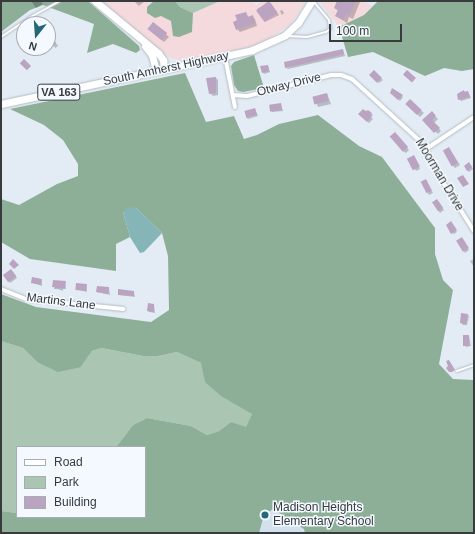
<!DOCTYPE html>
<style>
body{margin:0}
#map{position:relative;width:475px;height:534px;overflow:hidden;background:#e3ecf5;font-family:Arial,sans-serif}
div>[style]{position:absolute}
.commercial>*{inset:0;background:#f4d9dd}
.built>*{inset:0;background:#d2e1ee}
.green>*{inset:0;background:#aac5b2}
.forest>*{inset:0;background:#8daf97}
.water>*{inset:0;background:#85b5b6}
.shadow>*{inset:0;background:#0003}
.building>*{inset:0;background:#bba3c2;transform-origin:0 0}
.roads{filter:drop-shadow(0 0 1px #b3bcc4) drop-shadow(0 0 1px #b3bcc4)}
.service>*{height:2px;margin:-1px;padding:0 1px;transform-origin:1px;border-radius:1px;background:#fff}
.minor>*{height:4px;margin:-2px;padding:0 2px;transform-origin:2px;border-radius:2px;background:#fff}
.primary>*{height:7px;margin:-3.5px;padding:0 3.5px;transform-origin:3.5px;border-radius:3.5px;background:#fff}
.dots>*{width:11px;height:11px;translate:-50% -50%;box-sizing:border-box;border:2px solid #f3f9fe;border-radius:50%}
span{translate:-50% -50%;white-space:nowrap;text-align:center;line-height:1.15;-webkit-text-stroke:3px #f3f9fe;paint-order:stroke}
.shield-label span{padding:1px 3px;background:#f3f9fe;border:1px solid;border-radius:3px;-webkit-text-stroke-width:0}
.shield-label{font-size:11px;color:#373b3e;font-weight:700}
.street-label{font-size:12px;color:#373b3e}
.poi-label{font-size:12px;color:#373b3e}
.left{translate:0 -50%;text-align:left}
.frame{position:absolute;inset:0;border:2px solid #373b3e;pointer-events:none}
.legend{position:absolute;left:16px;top:446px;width:130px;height:72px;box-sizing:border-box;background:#f3f9fe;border:1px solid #a8adb1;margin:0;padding:5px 7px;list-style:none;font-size:12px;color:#373b3e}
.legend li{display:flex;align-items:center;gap:8px;height:20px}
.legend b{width:20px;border:1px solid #a8adb1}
.north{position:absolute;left:16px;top:16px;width:40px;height:40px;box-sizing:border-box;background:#f3f9fe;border:1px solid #a8adb1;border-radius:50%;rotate:197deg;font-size:11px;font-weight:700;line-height:16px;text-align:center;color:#373b3e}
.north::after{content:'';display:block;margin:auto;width:14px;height:18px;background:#236778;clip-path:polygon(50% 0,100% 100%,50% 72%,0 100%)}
.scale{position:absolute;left:329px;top:24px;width:73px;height:18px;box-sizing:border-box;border:2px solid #373b3e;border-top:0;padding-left:5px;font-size:12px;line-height:14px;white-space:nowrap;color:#373b3e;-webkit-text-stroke:3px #f3f9fe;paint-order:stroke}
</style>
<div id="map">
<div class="commercial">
<div style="clip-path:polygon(102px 1px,154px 1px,147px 7px,171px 21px,173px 35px,192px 32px,193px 13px,220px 1px,253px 1px,256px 5px,262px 1px,306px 1px,292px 23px,266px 41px,246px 48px,196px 59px,179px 60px,171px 58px,159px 50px)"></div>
<div style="clip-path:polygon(319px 1px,363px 1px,372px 6px,364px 15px,339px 27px)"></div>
</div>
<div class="built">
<div style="clip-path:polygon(269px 500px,313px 533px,205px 533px)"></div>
</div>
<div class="green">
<div style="clip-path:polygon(175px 1px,220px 1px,193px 13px,180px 7px)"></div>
<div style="clip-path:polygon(1px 341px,23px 348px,37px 362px,81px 367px,92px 351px,101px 348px,143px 356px,158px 356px,177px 352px,201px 363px,242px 407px,252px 414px,246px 428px,231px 422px,219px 431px,207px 435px,191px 426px,147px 418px,133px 425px,116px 447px,17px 447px,17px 513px,1px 511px)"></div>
</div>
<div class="forest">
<div style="clip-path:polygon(1px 1px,88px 1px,139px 46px,140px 50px,136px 53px,113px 44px,87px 53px,94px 24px,43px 5px,30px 10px,1px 32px)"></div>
<div style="clip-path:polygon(154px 1px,175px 1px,180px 7px,193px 13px,192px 32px,179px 37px,173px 36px,171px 21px,161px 16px,155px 18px,147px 13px,147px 7px)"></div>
<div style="clip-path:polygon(378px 1px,474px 1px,474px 69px,462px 71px,444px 68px,425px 76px,373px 52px,348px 57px,339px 27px,364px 15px)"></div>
<div style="clip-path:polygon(254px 55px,264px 88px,243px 92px,238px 91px,234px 85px,231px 66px,234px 62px)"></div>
<div style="clip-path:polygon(185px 73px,206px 122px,234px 116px,244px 139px,257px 135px,279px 124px,318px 115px,359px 146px,382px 157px,435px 228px,435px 254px,443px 280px,453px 290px,439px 364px,453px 379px,473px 380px,474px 382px,474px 533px,305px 533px,304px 529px,273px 509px,264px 515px,259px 533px,1px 533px,1px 511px,17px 513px,17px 517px,145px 517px,145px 447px,116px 447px,133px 425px,147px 418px,191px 426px,207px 435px,219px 431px,231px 422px,246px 427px,252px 414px,221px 396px,205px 382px,201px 363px,177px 352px,158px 356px,143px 356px,101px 348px,92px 351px,81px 367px,58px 372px,37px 362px,23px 348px,1px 341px,1px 294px,36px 307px,151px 322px,169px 310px,168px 256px,162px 233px,136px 208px,123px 212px,130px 237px,116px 244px,116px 271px,30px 259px,1px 242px,1px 199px,19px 205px,57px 184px,78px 176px,78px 164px,63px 140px,44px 125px,10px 109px)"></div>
</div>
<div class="water">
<div style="clip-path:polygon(128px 207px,136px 208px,162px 233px,144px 252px,140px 253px,130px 237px,123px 212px)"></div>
</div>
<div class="shadow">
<div style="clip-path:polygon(31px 1px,41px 1px,43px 4px,36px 8px)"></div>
<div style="clip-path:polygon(134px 1px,145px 1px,139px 6px)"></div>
<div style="clip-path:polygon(338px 1px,360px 2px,353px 19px,349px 17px,347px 23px,336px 16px,338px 11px,335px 8px)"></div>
<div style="clip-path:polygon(270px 2px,279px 15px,265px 22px,257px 9px)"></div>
<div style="clip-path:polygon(282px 10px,284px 13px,282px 15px,280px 11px)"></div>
<div style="clip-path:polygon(245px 13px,249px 17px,252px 16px,255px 19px,257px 26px,240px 32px,237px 29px,238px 21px)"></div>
<div style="clip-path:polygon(153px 23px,169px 37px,164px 42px,151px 31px)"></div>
<div style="clip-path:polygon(48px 39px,53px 39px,58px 46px,55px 48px,54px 46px,45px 52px,42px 48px,48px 48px)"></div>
<div style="clip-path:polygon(343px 50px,345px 56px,288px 69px,286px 68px)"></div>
<div style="clip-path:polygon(268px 66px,270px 72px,264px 74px,263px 72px)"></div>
<div style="clip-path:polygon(374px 72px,383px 80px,379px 83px,371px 75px)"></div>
<div style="clip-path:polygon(216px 78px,218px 80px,218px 95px,213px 96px,210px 93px)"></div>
<div style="clip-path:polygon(393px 89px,403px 97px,400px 101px,391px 93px)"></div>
<div style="clip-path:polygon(463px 91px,468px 92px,471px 98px,461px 101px,459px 99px)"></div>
<div style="clip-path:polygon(327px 94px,331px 104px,318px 107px,314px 97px)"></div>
<div style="clip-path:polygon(410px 101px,424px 113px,420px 117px,407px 104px)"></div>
<div style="clip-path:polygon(281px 104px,283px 111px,272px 112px,271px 111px)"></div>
<div style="clip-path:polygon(255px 109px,258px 116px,248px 119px,246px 117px)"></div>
<div style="clip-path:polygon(368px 111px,373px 115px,371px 117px,373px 119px,369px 123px,359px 114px)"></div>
<div style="clip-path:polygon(432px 113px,438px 119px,434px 123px,441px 131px,438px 134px,423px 120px)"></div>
<div style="clip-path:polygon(397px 136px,409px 150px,406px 153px,403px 151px)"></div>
<div style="clip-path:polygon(449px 148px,460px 165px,455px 168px,452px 165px)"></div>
<div style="clip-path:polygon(415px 158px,420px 169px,416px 171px,409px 159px)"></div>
<div style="clip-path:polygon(471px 165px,473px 169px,469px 172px,467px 170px)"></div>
<div style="clip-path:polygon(426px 180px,433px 193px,429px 195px,428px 193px)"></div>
<div style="clip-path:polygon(439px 202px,444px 210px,440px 213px,434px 203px)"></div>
<div style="clip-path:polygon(452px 224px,457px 232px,454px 234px,452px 233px)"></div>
<div style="clip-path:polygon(463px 240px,469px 250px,465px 253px,464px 251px)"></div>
<div style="clip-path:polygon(474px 259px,474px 267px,470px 261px)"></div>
<div style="clip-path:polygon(13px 272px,17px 278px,10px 283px,9px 281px)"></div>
<div style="clip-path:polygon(42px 280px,42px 286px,33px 283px)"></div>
<div style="clip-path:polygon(65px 282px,66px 289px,63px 289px,63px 291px,53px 287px)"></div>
<div style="clip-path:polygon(86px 285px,87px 292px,76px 289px)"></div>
<div style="clip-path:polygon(109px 288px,110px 295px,97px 292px)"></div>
<div style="clip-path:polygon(134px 292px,135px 297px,119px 295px)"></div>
<div style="clip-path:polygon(154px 305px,155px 313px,149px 312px,148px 311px)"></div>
<div style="clip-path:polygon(468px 315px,469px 316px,467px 325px,463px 325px,461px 323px)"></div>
<div style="clip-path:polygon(469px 336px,471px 346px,466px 347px,465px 345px)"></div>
</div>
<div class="building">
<div style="left:269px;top:1px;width:14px;height:16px;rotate:54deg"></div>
<div style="clip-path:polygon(337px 1px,356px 1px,349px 16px,346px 14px,343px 20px,335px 16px,338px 10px,334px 8px)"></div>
<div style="clip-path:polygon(246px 12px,248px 17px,253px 15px,255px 23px,236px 30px,233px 22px,237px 20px,235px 15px)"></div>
<div style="left:153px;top:22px;width:18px;height:9px;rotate:38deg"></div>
<div style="clip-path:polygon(51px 36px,56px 43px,48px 46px,48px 37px)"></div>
<div style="clip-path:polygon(343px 49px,344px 54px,285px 68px,284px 62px)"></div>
<div style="left:24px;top:59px;width:10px;height:6px;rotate:45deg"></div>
<div style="clip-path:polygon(268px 65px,269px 71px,262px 73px,260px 66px)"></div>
<div style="left:374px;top:70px;width:11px;height:7px;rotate:45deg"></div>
<div style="left:407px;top:70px;width:12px;height:6px;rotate:42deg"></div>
<div style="clip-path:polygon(216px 77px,216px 93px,209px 94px,206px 78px)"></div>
<div style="clip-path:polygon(392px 88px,403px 95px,398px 100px,390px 93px)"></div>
<div style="clip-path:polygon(464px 90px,464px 92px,468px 91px,470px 97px,458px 100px,457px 94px)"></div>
<div style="left:327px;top:93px;width:8px;height:15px;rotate:76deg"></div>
<div style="left:410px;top:99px;width:16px;height:7px;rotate:43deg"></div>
<div style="left:281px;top:103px;width:7px;height:12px;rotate:82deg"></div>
<div style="left:255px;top:108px;width:7px;height:11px;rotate:74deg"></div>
<div style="clip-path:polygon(363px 109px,366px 111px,368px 110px,372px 113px,370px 115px,372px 116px,367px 122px,358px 114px)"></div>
<div style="clip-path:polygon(432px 111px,436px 116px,432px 120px,440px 128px,434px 133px,422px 120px)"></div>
<div style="left:395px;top:132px;width:20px;height:7px;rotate:49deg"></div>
<div style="left:449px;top:147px;width:18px;height:7px;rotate:61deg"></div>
<div style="left:414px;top:155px;width:13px;height:8px;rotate:63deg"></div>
<div style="clip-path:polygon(469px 162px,472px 167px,467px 171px,464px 166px)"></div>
<div style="clip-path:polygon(463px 175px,469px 184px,463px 187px,457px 178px)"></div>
<div style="left:426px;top:179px;width:13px;height:6px;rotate:63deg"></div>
<div style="left:437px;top:199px;width:11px;height:6px;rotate:56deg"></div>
<div style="clip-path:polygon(451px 221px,457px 230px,451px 234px,446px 225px)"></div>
<div style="left:462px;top:237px;width:13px;height:7px;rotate:58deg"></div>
<div style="clip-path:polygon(13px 259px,19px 265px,14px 269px,9px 264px)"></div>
<div style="left:11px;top:269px;width:9px;height:10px;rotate:54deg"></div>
<div style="left:32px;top:277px;width:10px;height:6px;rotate:11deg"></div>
<div style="clip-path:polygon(53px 280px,66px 281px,65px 288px,54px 289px,55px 287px,52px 287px)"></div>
<div style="left:76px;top:283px;width:11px;height:7px;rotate:5deg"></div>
<div style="clip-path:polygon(97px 286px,109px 287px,108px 294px,96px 292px)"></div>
<div style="clip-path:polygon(118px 289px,134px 291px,134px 296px,118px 295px)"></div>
<div style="clip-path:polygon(148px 303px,154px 304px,154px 312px,147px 311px)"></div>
<div style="clip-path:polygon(461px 313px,468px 314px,466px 324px,460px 323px)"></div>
<div style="left:463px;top:335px;width:6px;height:11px"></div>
<div style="clip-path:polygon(449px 360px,455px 370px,452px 372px,449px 372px,446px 368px,448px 366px,446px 361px)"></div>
</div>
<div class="roads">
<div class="service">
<div style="left:288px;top:36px;width:19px;rotate:3deg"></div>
<div style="left:307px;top:37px;width:20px;rotate:-15deg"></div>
<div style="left:326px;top:32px;width:5px;rotate:-37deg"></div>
<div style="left:330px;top:29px;width:9px;rotate:-96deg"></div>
<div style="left:329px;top:20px;width:23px;rotate:-130deg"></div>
<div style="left:1px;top:37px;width:34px;rotate:-34deg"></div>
<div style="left:29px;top:18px;width:35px;rotate:-29deg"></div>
<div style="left:457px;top:371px;width:18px;rotate:-19deg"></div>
</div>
<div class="minor">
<div style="left:225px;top:57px;width:51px;rotate:78.7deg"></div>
<div style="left:233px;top:95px;width:14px;rotate:4deg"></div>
<div style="left:247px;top:96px;width:87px;rotate:-14deg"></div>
<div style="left:331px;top:75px;width:10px"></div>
<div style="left:341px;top:75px;width:12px;rotate:20deg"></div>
<div style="left:352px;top:79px;width:95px;rotate:42.4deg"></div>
<div style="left:422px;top:143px;width:31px;rotate:63deg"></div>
<div style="left:436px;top:171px;width:71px;rotate:57.7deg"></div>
<div style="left:426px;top:149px;width:58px;rotate:-33.7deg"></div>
<div style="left:1px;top:289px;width:27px;rotate:22deg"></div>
<div style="left:26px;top:299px;width:98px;rotate:5.9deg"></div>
</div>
<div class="primary">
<div style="left:95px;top:1px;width:82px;rotate:39.5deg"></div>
<div style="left:158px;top:53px;width:9px;rotate:54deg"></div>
<div style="left:163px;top:60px;width:9px;rotate:84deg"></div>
<div style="left:145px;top:46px;width:11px;rotate:52deg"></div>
<div style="left:152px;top:55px;width:16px;rotate:76deg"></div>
<div style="left:1px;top:104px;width:257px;rotate:-12.1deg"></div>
<div style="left:252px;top:50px;width:36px;rotate:-24deg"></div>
<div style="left:285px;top:35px;width:18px;rotate:-43deg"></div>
<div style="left:298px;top:23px;width:26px;rotate:-58deg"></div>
</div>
</div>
<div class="dots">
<div style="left:265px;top:515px;background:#236778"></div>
</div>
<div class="shield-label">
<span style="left:59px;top:92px">VA 163</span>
</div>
<div class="street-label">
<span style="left:166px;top:69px;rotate:-12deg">South Amherst Highway</span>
<span style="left:289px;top:85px;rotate:-14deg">Otway Drive</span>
<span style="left:439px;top:175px;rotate:59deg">Moorman Drive</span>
<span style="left:61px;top:302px;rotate:7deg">Martins Lane</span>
</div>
<div class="poi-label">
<span class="left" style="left:273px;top:515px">Madison Heights<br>Elementary School</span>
</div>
<div class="frame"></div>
<ul class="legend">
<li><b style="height:5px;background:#fff"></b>Road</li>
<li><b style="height:11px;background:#aac5b2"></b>Park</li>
<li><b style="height:11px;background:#bba3c2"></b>Building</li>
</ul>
<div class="north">N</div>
<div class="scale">100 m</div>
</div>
